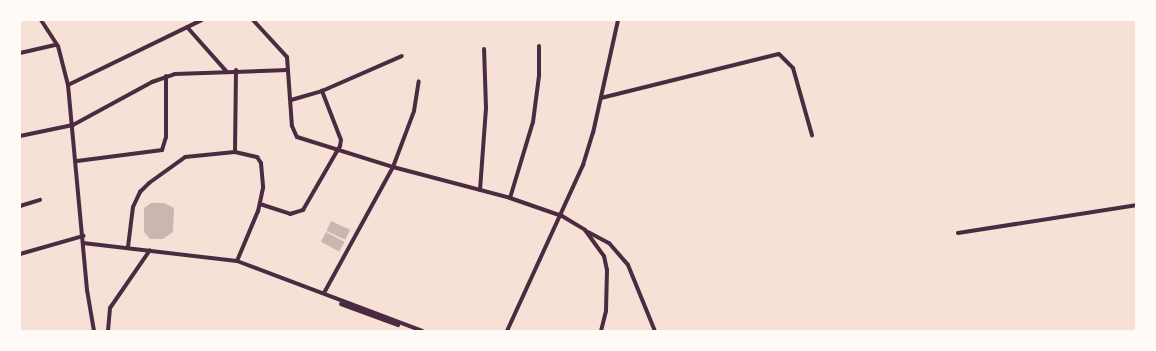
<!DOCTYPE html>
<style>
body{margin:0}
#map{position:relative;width:1156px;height:351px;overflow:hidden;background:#f7e1d7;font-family:"DejaVu Sans",sans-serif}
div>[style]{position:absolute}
.building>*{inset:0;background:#ccb4b1;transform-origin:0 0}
.minor>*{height:4px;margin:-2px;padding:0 2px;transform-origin:2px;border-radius:2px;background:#4a2c40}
span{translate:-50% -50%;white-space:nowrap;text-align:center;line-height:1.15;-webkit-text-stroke:3px #fffaf5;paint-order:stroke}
.frame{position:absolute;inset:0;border:21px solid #fffaf5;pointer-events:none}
</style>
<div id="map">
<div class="building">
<div style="clip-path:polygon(151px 203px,164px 203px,174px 208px,173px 232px,163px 239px,150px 239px,144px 232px,144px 208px)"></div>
<div style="left:331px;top:221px;width:21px;height:11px;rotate:25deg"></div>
<div style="left:326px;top:232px;width:21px;height:11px;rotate:28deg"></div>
</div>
<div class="minor">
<div style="left:41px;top:20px;width:31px;rotate:57deg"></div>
<div style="left:58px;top:46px;width:40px;rotate:75.6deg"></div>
<div style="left:68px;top:85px;width:206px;rotate:84.7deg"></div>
<div style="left:87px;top:290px;width:42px;rotate:80.3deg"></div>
<div style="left:253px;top:20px;width:50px;rotate:47.4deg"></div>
<div style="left:287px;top:57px;width:69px;rotate:85.9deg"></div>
<div style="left:292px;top:126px;width:12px;rotate:66deg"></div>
<div style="left:297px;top:137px;width:101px;rotate:17.4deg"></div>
<div style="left:393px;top:167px;width:121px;rotate:14.8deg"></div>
<div style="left:510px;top:198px;width:55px;rotate:19.1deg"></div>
<div style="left:562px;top:216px;width:27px;rotate:31deg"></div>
<div style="left:585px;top:230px;width:32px;rotate:54deg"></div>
<div style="left:604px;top:256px;width:14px;rotate:78deg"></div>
<div style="left:607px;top:270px;width:41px;rotate:91.4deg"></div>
<div style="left:606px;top:311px;width:21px;rotate:104deg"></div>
<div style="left:187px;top:27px;width:59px;rotate:48.4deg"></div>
<div style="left:20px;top:53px;width:37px;rotate:-13deg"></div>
<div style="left:68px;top:85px;width:149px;rotate:-25.9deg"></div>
<div style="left:601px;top:98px;width:183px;rotate:-13.9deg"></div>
<div style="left:779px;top:54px;width:20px;rotate:45deg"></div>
<div style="left:793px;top:68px;width:70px;rotate:74.2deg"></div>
<div style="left:291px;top:100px;width:32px;rotate:-16deg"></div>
<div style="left:322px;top:91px;width:87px;rotate:-23.6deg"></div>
<div style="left:20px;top:136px;width:54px;rotate:-11.7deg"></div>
<div style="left:73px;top:125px;width:90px;rotate:-28.6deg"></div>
<div style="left:152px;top:82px;width:24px;rotate:-19deg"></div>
<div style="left:175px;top:74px;width:113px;rotate:-2deg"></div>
<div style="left:235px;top:152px;width:82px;rotate:-89.3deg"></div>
<div style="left:77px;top:161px;width:86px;rotate:-7.4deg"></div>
<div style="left:162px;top:150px;width:14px;rotate:-73deg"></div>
<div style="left:166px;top:137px;width:61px;rotate:-90deg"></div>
<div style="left:480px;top:190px;width:82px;rotate:-85.8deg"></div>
<div style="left:486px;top:108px;width:59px;rotate:-91.9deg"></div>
<div style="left:510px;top:198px;width:79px;rotate:-73.2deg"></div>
<div style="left:533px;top:122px;width:46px;rotate:-82.6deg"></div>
<div style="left:539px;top:76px;width:30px;rotate:-90deg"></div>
<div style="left:260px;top:204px;width:32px;rotate:18deg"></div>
<div style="left:290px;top:214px;width:14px;rotate:-17deg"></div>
<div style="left:303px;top:210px;width:74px;rotate:-60deg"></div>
<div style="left:340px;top:146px;width:6px;rotate:-81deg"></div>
<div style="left:341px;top:140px;width:53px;rotate:-111.2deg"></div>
<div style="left:20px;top:206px;width:21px;rotate:-17deg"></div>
<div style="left:588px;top:232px;width:24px;rotate:28deg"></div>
<div style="left:609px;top:243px;width:29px;rotate:49deg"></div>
<div style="left:628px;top:265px;width:71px;rotate:67.8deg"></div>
<div style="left:958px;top:233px;width:180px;rotate:-8.9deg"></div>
<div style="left:83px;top:243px;width:155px;rotate:6.7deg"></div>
<div style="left:237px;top:261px;width:198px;rotate:20.7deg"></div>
<div style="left:128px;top:247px;width:40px;rotate:-82.9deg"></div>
<div style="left:133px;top:207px;width:17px;rotate:-65deg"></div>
<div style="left:140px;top:192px;width:13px;rotate:-45deg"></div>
<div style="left:149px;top:183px;width:44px;rotate:-35.8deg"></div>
<div style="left:185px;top:157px;width:50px;rotate:-5.7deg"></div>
<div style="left:235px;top:152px;width:23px;rotate:13deg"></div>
<div style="left:257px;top:157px;width:7px;rotate:56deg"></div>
<div style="left:261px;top:163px;width:25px;rotate:85deg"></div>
<div style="left:263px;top:188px;width:24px;rotate:102deg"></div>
<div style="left:258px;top:211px;width:54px;rotate:112.8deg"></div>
<div style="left:20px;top:254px;width:66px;rotate:-15.9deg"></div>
<div style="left:324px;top:293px;width:144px;rotate:-61.3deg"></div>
<div style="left:393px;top:167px;width:60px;rotate:-69.4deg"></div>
<div style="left:414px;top:111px;width:30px;rotate:-81deg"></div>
<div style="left:341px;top:304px;width:61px;rotate:20.2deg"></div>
<div style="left:108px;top:331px;width:23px;rotate:-85deg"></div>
<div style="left:110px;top:308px;width:70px;rotate:-55.4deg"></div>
<div style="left:507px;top:331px;width:183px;rotate:-65.4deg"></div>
<div style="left:583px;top:165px;width:34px;rotate:-73deg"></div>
<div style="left:593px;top:133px;width:116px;rotate:-77.5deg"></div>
</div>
<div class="frame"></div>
</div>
